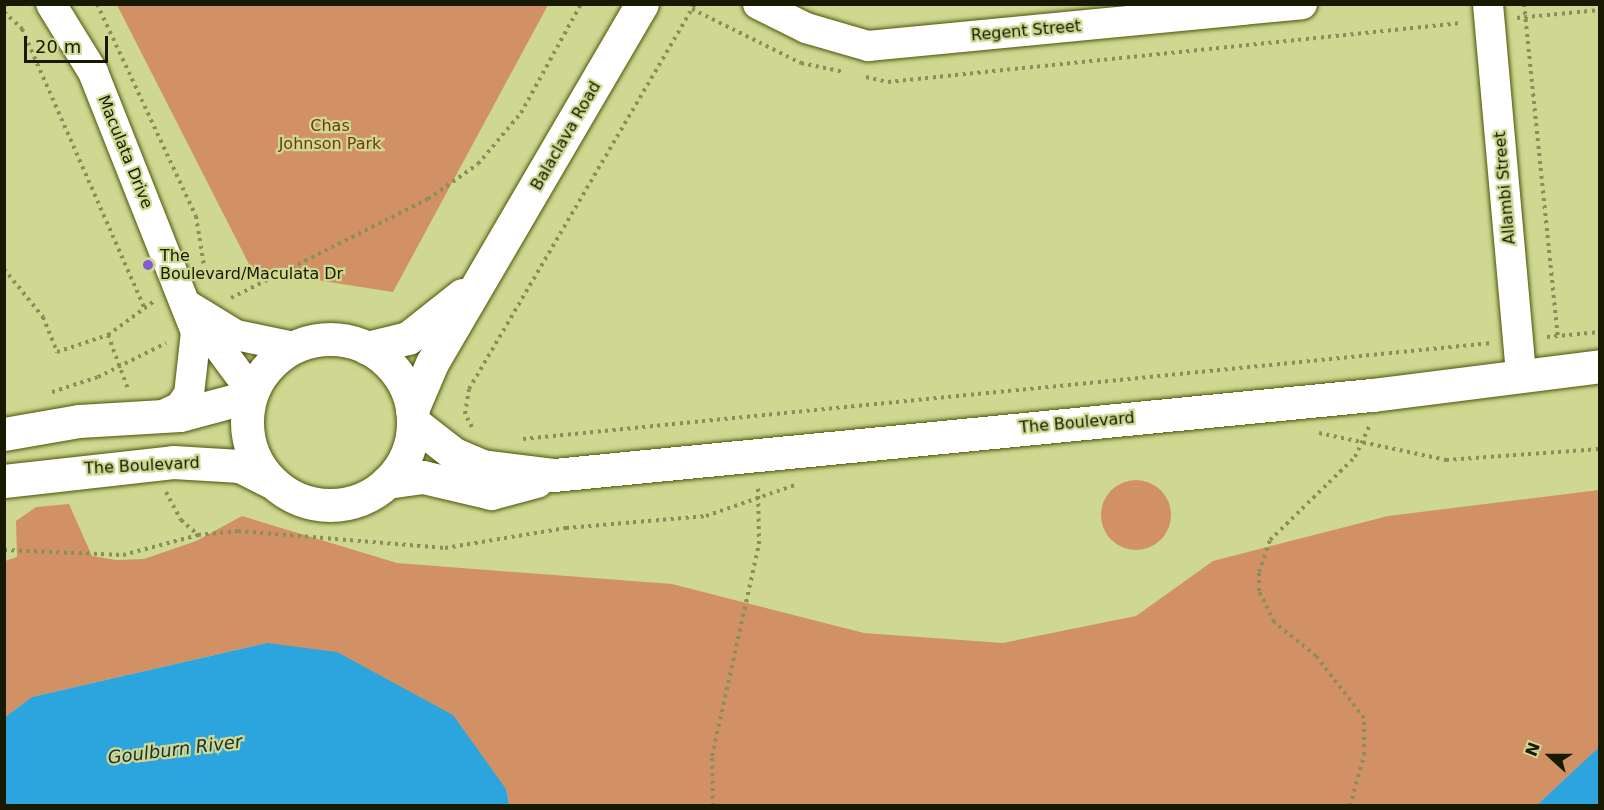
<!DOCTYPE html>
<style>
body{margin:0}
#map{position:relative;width:1604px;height:810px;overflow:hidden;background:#ced891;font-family:"DejaVu Sans",sans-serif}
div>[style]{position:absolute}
.green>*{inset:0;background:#d29165}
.round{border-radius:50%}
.water>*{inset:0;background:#2ca4de}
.path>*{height:4px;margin-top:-2px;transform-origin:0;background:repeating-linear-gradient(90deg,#888f5a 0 3px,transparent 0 7.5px)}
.roads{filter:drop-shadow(0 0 2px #4e5406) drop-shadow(0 0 2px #4e5406)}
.minor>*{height:30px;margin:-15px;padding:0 15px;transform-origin:15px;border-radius:15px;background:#fff}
.tertiary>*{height:33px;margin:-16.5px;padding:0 16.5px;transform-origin:16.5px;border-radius:16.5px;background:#fff}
.tertiary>.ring{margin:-16.5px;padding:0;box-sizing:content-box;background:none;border:33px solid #fff;border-radius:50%}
.dots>*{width:16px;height:16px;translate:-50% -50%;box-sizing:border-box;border:3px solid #ced891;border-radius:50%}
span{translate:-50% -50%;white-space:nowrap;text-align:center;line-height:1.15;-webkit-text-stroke:4.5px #ced891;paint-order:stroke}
.street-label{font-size:16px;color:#171a00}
.park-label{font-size:16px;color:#713907}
.poi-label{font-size:16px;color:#171a00}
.left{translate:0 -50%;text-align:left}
.water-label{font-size:18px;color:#192d38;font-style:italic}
.frame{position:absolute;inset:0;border:6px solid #171a00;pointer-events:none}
.north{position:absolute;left:1520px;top:726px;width:60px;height:60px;-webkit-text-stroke:4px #ced891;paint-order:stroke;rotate:291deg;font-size:16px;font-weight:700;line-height:24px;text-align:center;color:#171a00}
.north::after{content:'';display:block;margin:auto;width:21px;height:27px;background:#171a00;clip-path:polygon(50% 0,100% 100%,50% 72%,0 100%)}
.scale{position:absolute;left:24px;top:36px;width:84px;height:27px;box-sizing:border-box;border:3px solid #171a00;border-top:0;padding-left:8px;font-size:18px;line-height:21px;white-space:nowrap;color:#171a00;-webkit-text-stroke:4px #ced891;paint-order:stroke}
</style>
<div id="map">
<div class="green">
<div style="clip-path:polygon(117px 5px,548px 5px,393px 292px,252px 270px)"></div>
<div class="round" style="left:1101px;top:480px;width:70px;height:70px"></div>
<div style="clip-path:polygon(1599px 490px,1599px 748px,1537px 805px,509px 805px,506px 789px,267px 643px,32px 697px,5px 717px,5px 561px,17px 557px,16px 521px,36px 507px,69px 504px,92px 556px,116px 560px,144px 559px,196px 541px,242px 516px,397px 563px,672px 584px,864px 633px,1003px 643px,1136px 616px,1213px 561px,1388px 516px)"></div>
</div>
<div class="water">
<div style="clip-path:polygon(267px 643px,337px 652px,453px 715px,506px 789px,509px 805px,5px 805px,5px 717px,32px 697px)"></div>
<div style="clip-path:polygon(1599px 748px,1599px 805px,1537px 805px,1595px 751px)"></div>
</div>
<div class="path">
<div style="left:97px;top:4px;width:234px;rotate:65deg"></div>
<div style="left:196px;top:216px;width:57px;rotate:80.9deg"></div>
<div style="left:1524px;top:4px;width:334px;rotate:84.2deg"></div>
<div style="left:4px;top:6px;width:4px;rotate:-34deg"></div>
<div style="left:692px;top:9px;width:122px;rotate:26.4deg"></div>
<div style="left:801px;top:63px;width:44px;rotate:11.8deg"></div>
<div style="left:4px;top:12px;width:25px;rotate:43deg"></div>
<div style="left:22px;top:29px;width:306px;rotate:66.3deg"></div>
<div style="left:1517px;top:18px;width:83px;rotate:-5.5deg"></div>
<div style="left:866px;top:77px;width:23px;rotate:13deg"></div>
<div style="left:888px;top:82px;width:576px;rotate:-5.88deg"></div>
<div style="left:4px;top:269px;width:62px;rotate:50.9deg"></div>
<div style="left:43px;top:317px;width:38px;rotate:68deg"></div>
<div style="left:57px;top:352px;width:54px;rotate:-18.4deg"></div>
<div style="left:108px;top:335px;width:56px;rotate:-36.3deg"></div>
<div style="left:231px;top:298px;width:220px;rotate:-26.7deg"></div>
<div style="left:428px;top:199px;width:61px;rotate:-35deg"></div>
<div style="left:478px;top:164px;width:67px;rotate:-49.9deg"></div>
<div style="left:521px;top:113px;width:124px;rotate:-61.2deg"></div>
<div style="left:108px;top:335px;width:58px;rotate:69.7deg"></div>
<div style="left:1547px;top:337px;width:53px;rotate:-5.4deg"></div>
<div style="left:52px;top:392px;width:48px;rotate:-18.1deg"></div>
<div style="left:98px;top:377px;width:76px;rotate:-26.6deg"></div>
<div style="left:472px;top:427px;width:15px;rotate:-118deg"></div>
<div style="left:465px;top:414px;width:25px;rotate:-81deg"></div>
<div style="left:469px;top:389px;width:446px;rotate:-59.6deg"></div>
<div style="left:1319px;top:433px;width:130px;rotate:12deg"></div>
<div style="left:1446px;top:460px;width:154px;rotate:-4.1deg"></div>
<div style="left:523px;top:439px;width:973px;rotate:-5.66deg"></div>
<div style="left:166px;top:492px;width:32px;rotate:62deg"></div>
<div style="left:181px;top:520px;width:23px;rotate:41deg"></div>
<div style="left:198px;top:535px;width:40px;rotate:-5.7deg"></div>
<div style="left:238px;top:531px;width:208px;rotate:4.7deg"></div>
<div style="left:445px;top:548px;width:123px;rotate:-9.4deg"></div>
<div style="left:566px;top:528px;width:141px;rotate:-4.9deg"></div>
<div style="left:706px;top:516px;width:97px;rotate:-19.2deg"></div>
<div style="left:4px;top:550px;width:119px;rotate:2.4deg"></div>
<div style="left:123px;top:555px;width:78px;rotate:-14.9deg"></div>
<div style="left:713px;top:806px;width:50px;rotate:-91.1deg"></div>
<div style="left:712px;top:756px;width:217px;rotate:-77.5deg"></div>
<div style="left:759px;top:544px;width:59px;rotate:-91deg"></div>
<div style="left:1350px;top:806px;width:53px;rotate:-74.6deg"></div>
<div style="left:1364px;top:755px;width:37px;rotate:-90deg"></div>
<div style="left:1364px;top:718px;width:78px;rotate:-127.7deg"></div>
<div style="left:1316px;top:656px;width:54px;rotate:-141deg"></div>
<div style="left:1274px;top:622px;width:34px;rotate:-116deg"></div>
<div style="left:1259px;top:591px;width:19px;rotate:-90deg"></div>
<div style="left:1259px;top:572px;width:34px;rotate:-71deg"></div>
<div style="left:1270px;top:540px;width:119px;rotate:-44.3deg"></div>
<div style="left:1355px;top:457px;width:35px;rotate:-65deg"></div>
</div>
<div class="roads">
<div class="minor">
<div style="left:51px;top:4px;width:80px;rotate:58.3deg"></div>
<div style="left:93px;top:72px;width:280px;rotate:68.4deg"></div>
<div style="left:196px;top:332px;width:62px;rotate:96.4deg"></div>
<div style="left:189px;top:394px;width:16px;rotate:125deg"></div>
<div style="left:180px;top:407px;width:23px;rotate:155deg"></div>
<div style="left:758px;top:4px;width:54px;rotate:26.6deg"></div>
<div style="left:806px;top:28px;width:65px;rotate:16.2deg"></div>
<div style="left:868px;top:46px;width:436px;rotate:-5.5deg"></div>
<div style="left:1488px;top:4px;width:369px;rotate:84.9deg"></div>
<div style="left:187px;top:305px;width:57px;rotate:31.5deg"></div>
<div style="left:236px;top:335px;width:59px;rotate:11.7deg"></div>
<div style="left:198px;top:319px;width:91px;rotate:53.5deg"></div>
</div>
<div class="tertiary">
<div class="ring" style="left:247px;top:339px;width:133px;height:133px"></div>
<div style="left:367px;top:348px;width:42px;rotate:-13.7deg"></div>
<div style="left:408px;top:338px;width:69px;rotate:-38.5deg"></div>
<div style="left:412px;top:410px;width:51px;rotate:-66.9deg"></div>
<div style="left:432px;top:363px;width:416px;rotate:-59.7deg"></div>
<div style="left:413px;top:422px;width:52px;rotate:38deg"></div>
<div style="left:454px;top:454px;width:30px;rotate:23deg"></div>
<div style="left:482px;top:466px;width:73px;rotate:7.1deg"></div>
<div style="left:554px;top:475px;width:822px;rotate:-5.59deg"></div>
<div style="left:1372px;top:395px;width:230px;rotate:-7.2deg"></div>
<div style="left:4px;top:434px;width:76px;rotate:-9.8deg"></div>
<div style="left:79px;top:421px;width:101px;rotate:-3.4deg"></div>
<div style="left:180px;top:415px;width:73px;rotate:-15deg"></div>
<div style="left:4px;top:481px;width:170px;rotate:-6.4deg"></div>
<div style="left:173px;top:462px;width:67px;rotate:3.4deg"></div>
<div style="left:240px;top:466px;width:36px;rotate:27deg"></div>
<div style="left:387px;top:482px;width:36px;rotate:-8deg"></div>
<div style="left:423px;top:477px;width:70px;rotate:13.2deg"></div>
<div style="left:491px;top:493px;width:47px;rotate:-14.9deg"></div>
</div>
</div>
<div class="dots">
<div style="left:148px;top:265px;background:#835bd5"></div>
</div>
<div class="street-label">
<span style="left:1026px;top:31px;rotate:-5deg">Regent Street</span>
<span style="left:566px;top:136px;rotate:-60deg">Balaclava Road</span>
<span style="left:125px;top:152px;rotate:68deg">Maculata Drive</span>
<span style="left:1505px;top:188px;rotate:-95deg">Allambi Street</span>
<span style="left:1077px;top:423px;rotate:-5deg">The Boulevard</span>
<span style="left:142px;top:466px;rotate:-3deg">The Boulevard</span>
</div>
<div class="park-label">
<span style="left:330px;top:135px">Chas<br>Johnson Park</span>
</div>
<div class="poi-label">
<span class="left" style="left:160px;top:265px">The<br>Boulevard/Maculata Dr</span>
</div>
<div class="water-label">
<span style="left:175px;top:750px;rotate:-7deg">Goulburn River</span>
</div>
<div class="frame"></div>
<div class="north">N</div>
<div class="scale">20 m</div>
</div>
